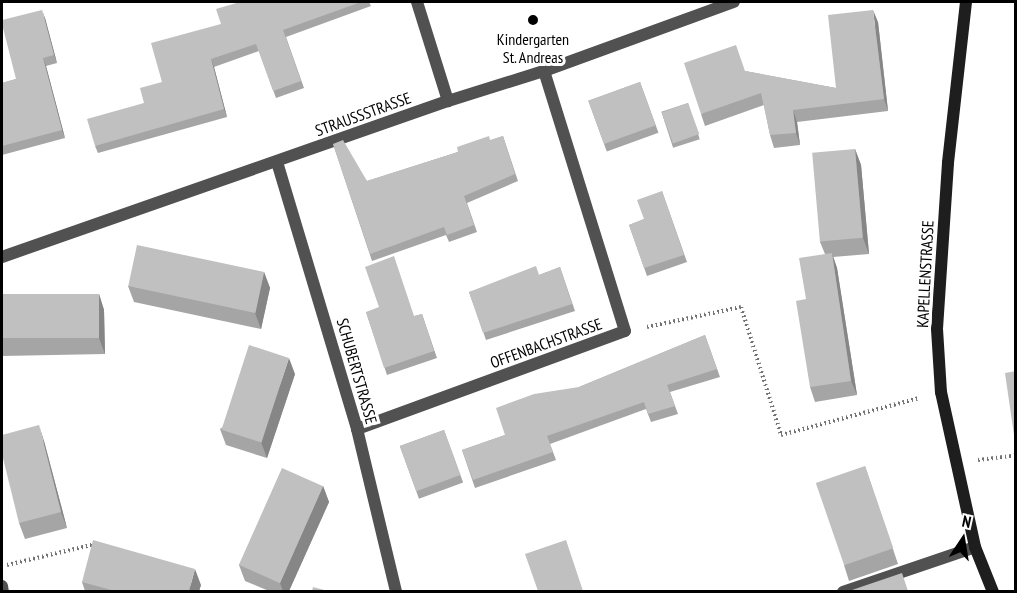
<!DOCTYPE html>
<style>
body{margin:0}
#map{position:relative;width:1017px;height:593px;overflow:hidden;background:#fff;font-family:"PT Sans Narrow",sans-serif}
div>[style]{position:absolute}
.path>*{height:4px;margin-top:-2px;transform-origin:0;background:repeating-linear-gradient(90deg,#737373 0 1.5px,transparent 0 4.5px)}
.service>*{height:12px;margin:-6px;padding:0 6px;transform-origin:6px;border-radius:6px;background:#515151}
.minor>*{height:12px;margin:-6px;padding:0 6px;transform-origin:6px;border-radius:6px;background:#515151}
.secondary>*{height:12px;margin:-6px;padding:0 6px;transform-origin:6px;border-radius:6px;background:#1e1e1e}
.wall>*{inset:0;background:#a5a5a5;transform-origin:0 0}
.shaded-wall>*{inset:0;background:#868686}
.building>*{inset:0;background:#c0c0c0;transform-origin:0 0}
.dots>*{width:16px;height:16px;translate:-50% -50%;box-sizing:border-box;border:3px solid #fff;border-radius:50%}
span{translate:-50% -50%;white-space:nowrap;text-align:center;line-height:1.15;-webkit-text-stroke:6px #fff;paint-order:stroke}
.poi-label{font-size:16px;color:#000}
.street-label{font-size:16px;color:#000}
.frame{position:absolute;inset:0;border:3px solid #000;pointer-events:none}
.north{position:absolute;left:933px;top:509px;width:60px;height:60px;-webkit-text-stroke:4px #fff;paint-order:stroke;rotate:12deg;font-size:16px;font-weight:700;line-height:24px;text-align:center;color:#000}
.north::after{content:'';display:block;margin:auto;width:21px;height:27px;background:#000;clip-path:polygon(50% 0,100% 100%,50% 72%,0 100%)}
</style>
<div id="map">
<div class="path">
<div style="left:647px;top:327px;width:96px;rotate:-12deg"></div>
<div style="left:741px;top:307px;width:134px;rotate:72.6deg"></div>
<div style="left:781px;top:435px;width:143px;rotate:-15deg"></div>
<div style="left:978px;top:460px;width:38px;rotate:-7deg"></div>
<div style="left:7px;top:565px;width:91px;rotate:-13.3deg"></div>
</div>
<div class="service">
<div style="left:843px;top:592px;width:139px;rotate:-18.8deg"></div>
</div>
<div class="minor">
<div style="left:417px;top:2px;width:104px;rotate:72.6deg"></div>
<div style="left:277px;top:162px;width:279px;rotate:73.3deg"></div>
<div style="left:357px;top:429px;width:168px;rotate:76.5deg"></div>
<div style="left:2px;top:257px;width:472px;rotate:-19.3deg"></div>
<div style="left:448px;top:101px;width:101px;rotate:-17.4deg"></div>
<div style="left:544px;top:71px;width:202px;rotate:-20deg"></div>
<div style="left:357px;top:429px;width:285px;rotate:-20.1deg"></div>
<div style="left:625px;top:331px;width:272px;rotate:-107.3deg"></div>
<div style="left:2px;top:586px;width:6px;rotate:81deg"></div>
</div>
<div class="secondary">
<div style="left:966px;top:2px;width:162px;rotate:96.4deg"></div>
<div style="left:948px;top:163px;width:166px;rotate:93.8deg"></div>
<div style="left:937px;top:329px;width:63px;rotate:86.4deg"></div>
<div style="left:941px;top:392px;width:159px;rotate:77.6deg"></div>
<div style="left:975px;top:547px;width:48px;rotate:68.2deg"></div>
</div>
<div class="wall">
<div style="clip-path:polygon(240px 2px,369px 2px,371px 6px,286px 37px,304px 88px,276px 98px,259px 51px,214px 67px,227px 117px,98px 153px,95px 146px,144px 103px,162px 82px,221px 24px)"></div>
<div style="clip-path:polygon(45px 18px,57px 63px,46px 66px,65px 138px,2px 155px,2px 83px,16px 79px)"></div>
<div style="clip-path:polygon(878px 22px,888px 111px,797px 122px,800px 145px,774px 148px,770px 135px,764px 105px,705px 126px,701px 114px,745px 71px,836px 88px)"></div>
<div style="left:640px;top:82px;width:54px;height:55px;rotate:70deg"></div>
<div style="left:688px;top:103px;width:38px;height:28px;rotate:72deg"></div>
<div style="clip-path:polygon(503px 136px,518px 181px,467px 203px,477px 232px,449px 242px,446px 235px,372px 261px,333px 144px,367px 181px,458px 152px)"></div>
<div style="clip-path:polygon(855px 149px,861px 165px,869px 254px,833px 257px,837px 268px,857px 395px,815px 402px,810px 387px,825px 254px,820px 242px)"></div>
<div style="clip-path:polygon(662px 191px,687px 262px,647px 276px,629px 225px,644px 219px)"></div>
<div style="clip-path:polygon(560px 267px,575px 311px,486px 340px,469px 292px,539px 275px)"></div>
<div style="clip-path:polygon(264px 272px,270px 288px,261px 329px,134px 302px,128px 286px)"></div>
<div style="clip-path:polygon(99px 294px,104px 310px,105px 354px,2px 356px,2px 295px)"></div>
<div style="clip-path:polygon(366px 312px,415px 316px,422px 314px,437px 358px,387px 375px)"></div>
<div style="clip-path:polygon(705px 335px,720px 377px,670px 392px,678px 414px,651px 422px,646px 409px,550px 444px,556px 460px,475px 488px,462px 450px,505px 435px,579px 387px)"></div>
<div style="clip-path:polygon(295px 374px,267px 458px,226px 445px,220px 429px)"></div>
<div style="left:444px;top:430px;width:56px;height:47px;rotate:70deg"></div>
<div style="clip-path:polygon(44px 441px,67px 528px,25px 539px,19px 523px)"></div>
<div style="clip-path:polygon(865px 466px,898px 564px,849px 581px,844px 565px)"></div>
<div style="clip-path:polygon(323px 486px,329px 502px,289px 591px,269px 591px,245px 581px,239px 565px)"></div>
<div style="clip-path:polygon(82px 582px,201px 585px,199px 591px,85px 591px)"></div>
</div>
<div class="shaded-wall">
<div style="clip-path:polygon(42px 10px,45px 18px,57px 63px,54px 55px)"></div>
<div style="clip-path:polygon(873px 10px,878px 22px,888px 111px,884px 99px)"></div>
<div style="clip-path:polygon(43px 58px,46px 66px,65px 138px,62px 130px)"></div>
<div style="clip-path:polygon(211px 59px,214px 67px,227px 117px,224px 109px)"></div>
<div style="clip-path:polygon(793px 110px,797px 122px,800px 145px,796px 133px)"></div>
<div style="clip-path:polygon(855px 149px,861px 165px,869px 254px,863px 238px)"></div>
<div style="clip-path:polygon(832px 253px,837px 268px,857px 395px,851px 381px)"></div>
<div style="clip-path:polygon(264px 272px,270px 288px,261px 329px,255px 313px)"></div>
<div style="clip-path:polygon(99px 294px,104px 310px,105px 354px,99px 338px)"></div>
<div style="clip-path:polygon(289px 358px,295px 374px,267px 458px,261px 442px)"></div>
<div style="clip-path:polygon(39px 425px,44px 441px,67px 528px,61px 512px)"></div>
<div style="clip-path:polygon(323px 486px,329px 502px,289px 591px,283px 591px,280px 583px)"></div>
<div style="clip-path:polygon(195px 569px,201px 585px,199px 591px,189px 591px)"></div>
</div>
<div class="building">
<div style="clip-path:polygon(240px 2px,361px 2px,283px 30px,301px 81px,273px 91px,256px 44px,211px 59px,224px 109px,95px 146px,87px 119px,144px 103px,140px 88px,162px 82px,151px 43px,221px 24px,216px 9px)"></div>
<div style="clip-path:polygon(42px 10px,54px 55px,43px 58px,62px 130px,2px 146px,2px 83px,16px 79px,2px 24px,2px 20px)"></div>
<div style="clip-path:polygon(873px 10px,884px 99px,793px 110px,796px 133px,770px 135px,761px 93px,701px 114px,684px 63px,736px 45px,745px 71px,836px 88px,828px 15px)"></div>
<div style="left:640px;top:82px;width:46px;height:55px;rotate:70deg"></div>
<div style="left:688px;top:103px;width:33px;height:28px;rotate:70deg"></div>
<div style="clip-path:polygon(489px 136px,490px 140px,503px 136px,515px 174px,464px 196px,474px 225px,447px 235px,444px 227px,370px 254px,333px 144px,343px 140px,367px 181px,458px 152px,457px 147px)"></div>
<div style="left:855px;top:149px;width:89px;height:43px;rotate:85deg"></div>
<div style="clip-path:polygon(662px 191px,684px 255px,644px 268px,629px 225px,644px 219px,637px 200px)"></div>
<div style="left:137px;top:245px;width:130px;height:42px;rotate:12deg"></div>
<div style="clip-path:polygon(832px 253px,851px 381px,810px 387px,796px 301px,806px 299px,799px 258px)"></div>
<div style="clip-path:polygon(394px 256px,414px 316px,422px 314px,434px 351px,384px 368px,366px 312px,379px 307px,365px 267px)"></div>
<div style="clip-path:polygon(536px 266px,539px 275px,560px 267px,572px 304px,483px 333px,469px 292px)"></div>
<div style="left:99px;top:294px;width:44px;height:97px;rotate:90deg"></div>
<div style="clip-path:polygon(705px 335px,717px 369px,667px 385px,675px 406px,648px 414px,644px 402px,547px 436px,553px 452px,473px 480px,462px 450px,505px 435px,496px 408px,534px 394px,579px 387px)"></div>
<div style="left:249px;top:345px;width:42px;height:89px;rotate:18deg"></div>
<div style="clip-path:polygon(1016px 371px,1016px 440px,1014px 435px,1005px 373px)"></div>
<div style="clip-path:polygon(39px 425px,61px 512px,19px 523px,2px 454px,2px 435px)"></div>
<div style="left:444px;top:430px;width:48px;height:47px;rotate:70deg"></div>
<div style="left:865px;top:466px;width:87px;height:52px;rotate:71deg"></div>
<div style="left:282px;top:468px;width:45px;height:106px;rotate:24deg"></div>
<div style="clip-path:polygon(93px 540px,195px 569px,189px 591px,115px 591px,82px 582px)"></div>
<div style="clip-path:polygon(566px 540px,583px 591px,538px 591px,525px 554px)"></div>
<div style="clip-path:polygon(902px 573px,908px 591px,853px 591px,852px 590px)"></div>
<div style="clip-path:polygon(313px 587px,328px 591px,312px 591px)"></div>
</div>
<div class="dots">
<div style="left:533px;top:20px;background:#000"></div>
</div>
<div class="poi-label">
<span style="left:533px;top:48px">Kindergarten<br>St. Andreas</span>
</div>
<div class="street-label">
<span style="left:363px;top:114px;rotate:-20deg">STRAUSSSTRASSE</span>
<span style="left:925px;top:274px;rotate:-87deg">KAPELLENSTRASSE</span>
<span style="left:546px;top:343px;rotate:-20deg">OFFENBACHSTRASSE</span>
<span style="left:357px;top:371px;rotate:74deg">SCHUBERTSTRASSE</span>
</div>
<div class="frame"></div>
<div class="north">N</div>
</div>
